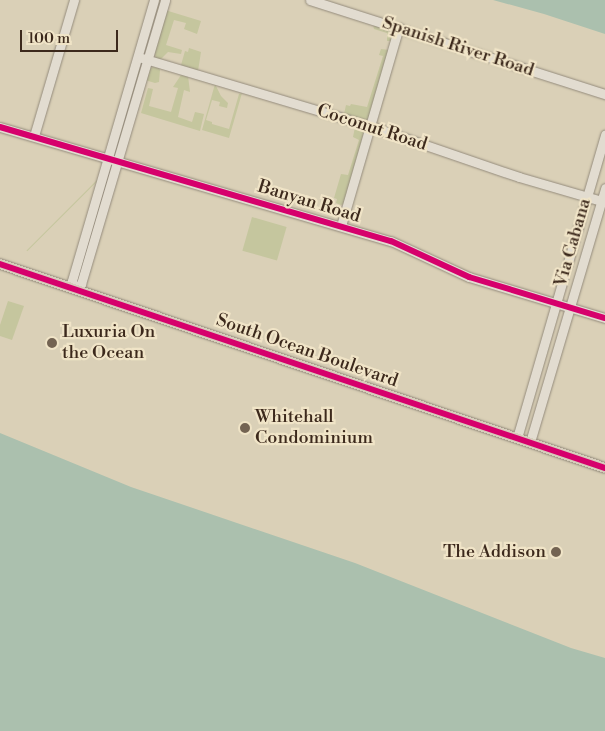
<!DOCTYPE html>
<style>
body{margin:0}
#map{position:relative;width:605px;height:731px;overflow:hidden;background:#dad0b7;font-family:"Libre Bodoni",serif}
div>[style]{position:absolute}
.green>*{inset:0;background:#c5c69e;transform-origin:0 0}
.water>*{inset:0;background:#abc0ae}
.roads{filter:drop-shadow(0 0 1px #948b7c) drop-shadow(0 0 1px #948b7c)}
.minor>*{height:9px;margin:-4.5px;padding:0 4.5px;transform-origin:4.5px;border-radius:4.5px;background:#e2dcd0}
.major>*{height:10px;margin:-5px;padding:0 5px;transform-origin:5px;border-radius:5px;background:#d6cdbb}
.cycleway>*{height:6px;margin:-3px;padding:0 3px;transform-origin:3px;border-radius:3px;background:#d6006c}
.dots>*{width:14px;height:14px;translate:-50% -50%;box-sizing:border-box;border:2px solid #f0e4c7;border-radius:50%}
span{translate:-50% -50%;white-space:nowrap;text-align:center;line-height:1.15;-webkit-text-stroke:4.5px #f0e4c7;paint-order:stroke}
.street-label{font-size:18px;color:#3c291c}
.poi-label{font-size:18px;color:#3c291c}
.left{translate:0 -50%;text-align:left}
.right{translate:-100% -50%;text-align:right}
.scale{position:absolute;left:20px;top:30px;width:98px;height:22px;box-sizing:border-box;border:2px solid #3c291c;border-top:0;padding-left:6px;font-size:15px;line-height:18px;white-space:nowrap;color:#3c291c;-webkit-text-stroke:4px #f0e4c7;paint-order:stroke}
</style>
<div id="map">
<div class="green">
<div style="clip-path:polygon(165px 10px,201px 21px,197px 34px,184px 29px,186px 23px,174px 20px,166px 45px,182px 50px,181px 54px,168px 52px,160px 60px,156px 58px,154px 51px)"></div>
<div style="clip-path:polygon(373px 25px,391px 30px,391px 41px,387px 41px,387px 33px,374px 29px)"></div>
<div style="clip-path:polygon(189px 48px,201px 52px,198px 71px,181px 65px,185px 51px,188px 52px)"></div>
<div style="clip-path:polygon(381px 49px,389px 50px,369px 118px,365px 121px,344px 114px,346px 105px,350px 106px,351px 104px,367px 107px,383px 56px,379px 55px)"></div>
<div style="clip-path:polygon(153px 67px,159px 68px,160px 70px,159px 82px,155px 83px,145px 80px,148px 70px)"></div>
<div style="clip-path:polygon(138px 69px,140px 70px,115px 151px,115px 150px)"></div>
<div style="clip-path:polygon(181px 75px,188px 76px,190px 92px,184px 90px,178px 117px,192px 122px,195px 112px,204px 114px,200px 131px,141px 113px,148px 88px,153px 89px,149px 106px,171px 112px,178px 88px,173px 87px)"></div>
<div style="clip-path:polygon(215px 84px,221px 96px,228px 103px,227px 108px,219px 106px,220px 102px,212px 100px,206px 120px,212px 122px,212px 124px,229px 129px,239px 94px,242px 93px,229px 138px,202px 130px)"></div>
<div style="clip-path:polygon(355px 127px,364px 132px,344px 204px,341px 205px,336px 203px,337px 199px,334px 198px,341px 174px,348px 175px,359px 140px,353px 137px)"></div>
<div style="left:110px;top:167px;width:1px;height:118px;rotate:45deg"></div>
<div style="left:252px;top:217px;width:36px;height:35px;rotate:16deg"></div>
<div style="clip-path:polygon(8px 301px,24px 306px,12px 340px,0 336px,0 325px)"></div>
</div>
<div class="water">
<div style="clip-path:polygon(493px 0,605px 0,605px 34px,544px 14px)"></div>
<div style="clip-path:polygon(0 433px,131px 487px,355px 563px,571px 648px,605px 658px,605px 731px,0 731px)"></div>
</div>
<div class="roads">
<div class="minor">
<div style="left:154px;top:0;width:293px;rotate:106.3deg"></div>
<div style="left:72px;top:281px;width:8px;rotate:76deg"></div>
<div style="left:74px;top:289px;width:9px;rotate:-36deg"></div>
<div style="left:81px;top:284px;width:296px;rotate:-73.5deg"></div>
<div style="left:310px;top:0;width:310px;rotate:17.7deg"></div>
<div style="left:142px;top:58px;width:238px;rotate:16.6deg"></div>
<div style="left:370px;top:126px;width:157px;rotate:18.9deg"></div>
<div style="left:519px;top:177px;width:90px;rotate:16.2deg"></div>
<div style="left:0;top:127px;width:407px;rotate:16.3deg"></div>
<div style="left:391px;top:241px;width:86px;rotate:24.8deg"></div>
<div style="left:469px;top:277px;width:142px;rotate:16.8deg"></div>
<div style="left:34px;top:136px;width:142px;rotate:-73.6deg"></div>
<div style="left:341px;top:226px;width:207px;rotate:-73.8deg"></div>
<div style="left:517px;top:438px;width:316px;rotate:-73.8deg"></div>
<div style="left:530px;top:442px;width:265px;rotate:-73.5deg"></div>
</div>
<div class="major">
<div style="left:0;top:264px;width:638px;rotate:18.63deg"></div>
</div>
</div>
<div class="cycleway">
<div style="left:0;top:127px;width:407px;rotate:16.3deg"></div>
<div style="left:391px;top:241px;width:86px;rotate:24.8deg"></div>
<div style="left:469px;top:277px;width:142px;rotate:16.8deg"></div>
<div style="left:0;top:264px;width:638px;rotate:18.63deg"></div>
</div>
<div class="dots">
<div style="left:52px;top:343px;background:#736352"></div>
<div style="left:245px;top:428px;background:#736352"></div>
<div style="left:556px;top:552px;background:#736352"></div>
</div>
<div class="street-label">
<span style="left:458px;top:47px;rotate:18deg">Spanish River Road</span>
<span style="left:372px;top:128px;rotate:18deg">Coconut Road</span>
<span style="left:309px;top:202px;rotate:17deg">Banyan Road</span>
<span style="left:573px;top:243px;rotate:-74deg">Via Cabana</span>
<span style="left:307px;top:351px;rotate:19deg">South Ocean Boulevard</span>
</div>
<div class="poi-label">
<span class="left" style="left:62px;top:343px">Luxuria On<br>the Ocean</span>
<span class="left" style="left:255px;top:428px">Whitehall<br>Condominium</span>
<span class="right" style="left:546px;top:552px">The Addison</span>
</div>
<div class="scale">100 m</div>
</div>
